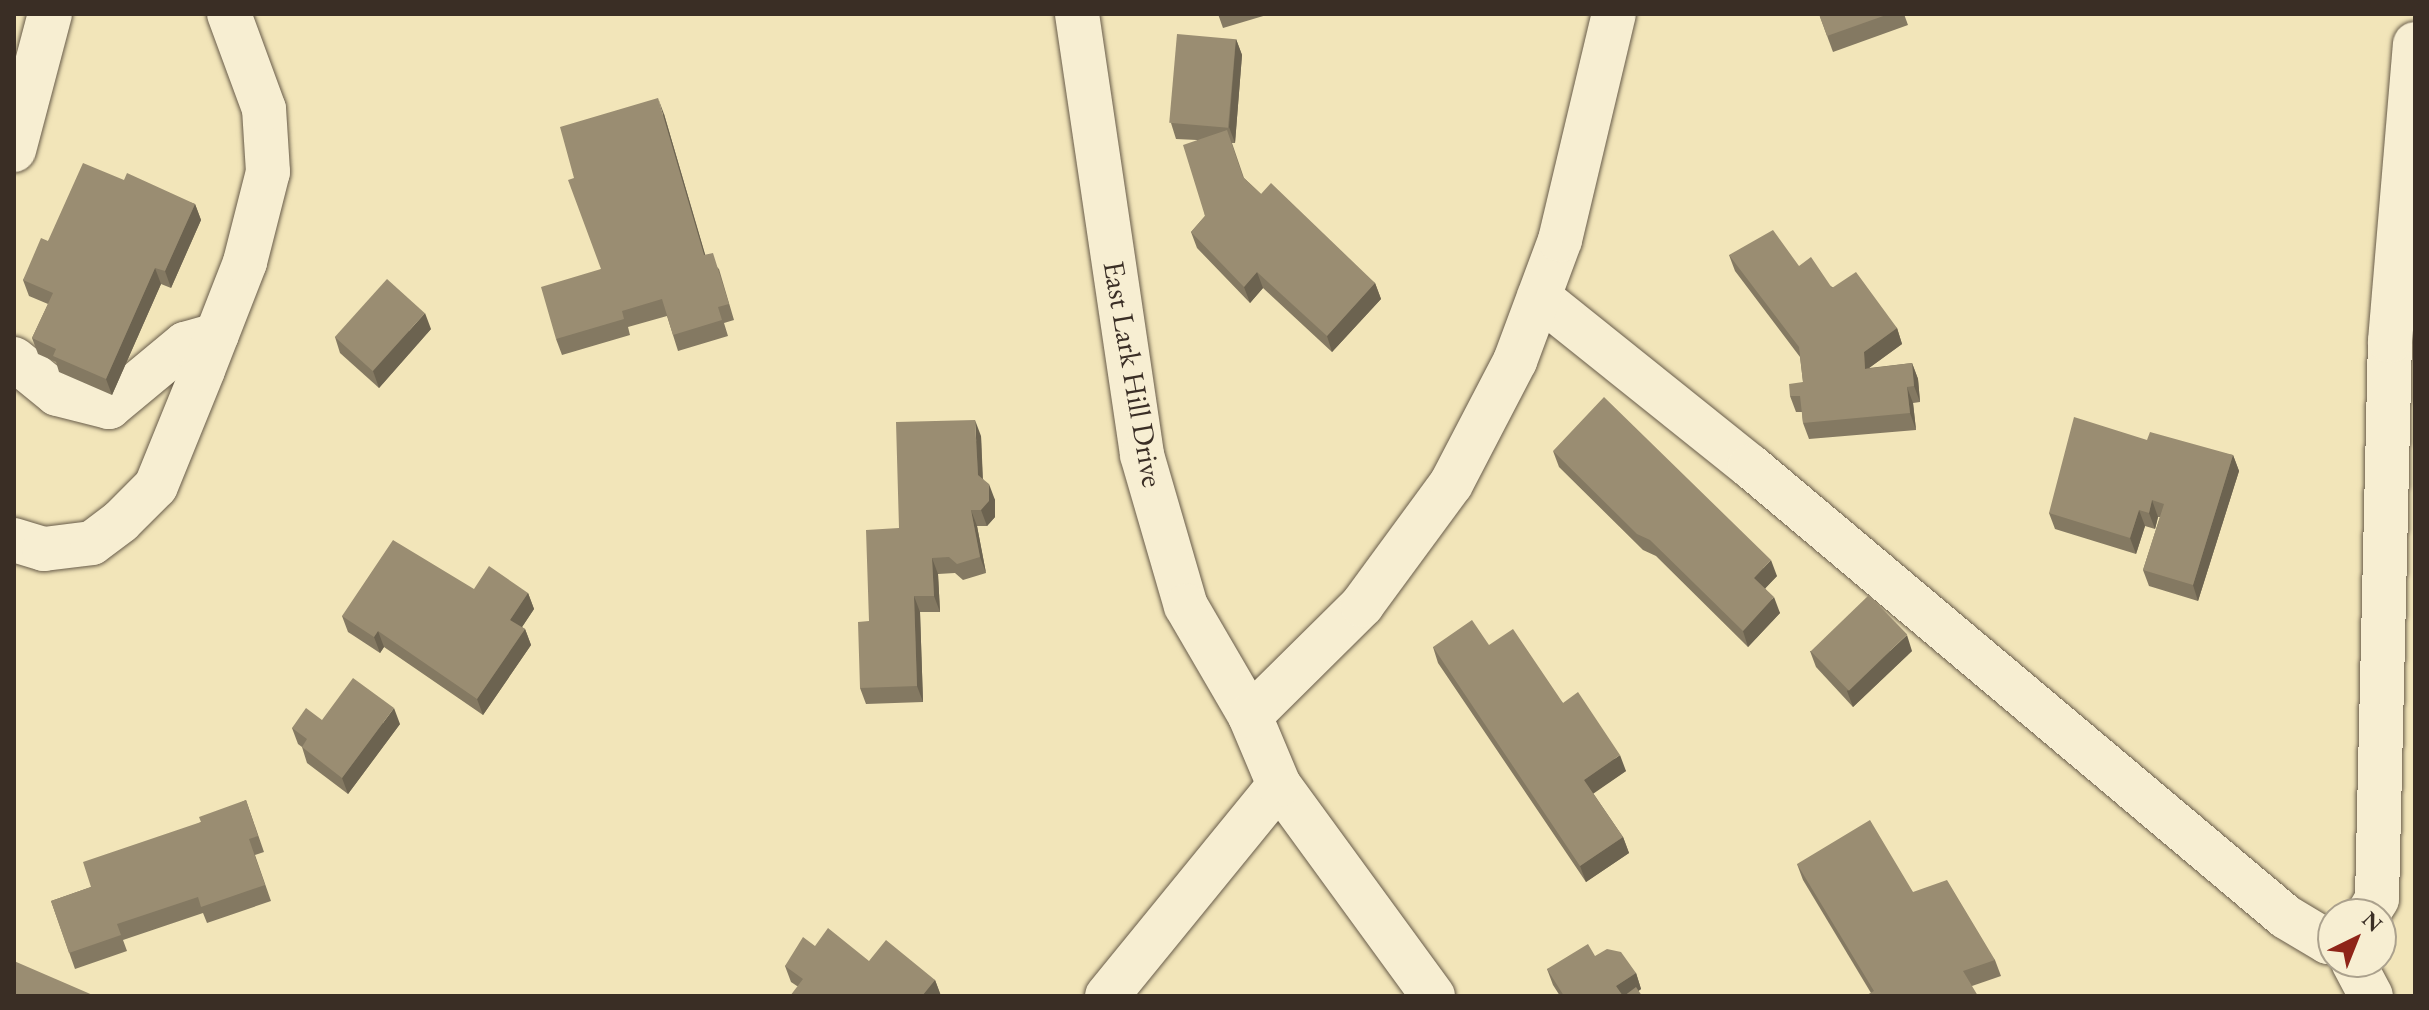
<!DOCTYPE html>
<style>
body{margin:0}
#map{position:relative;width:2429px;height:1010px;overflow:hidden;background:#f2e5b9;font-family:"EB Garamond",serif}
div>[style]{position:absolute}
.roads{filter:drop-shadow(0 0 2px #685c4a) drop-shadow(0 0 2px #685c4a)}
.minor>*{height:44px;margin:-22px;padding:0 22px;transform-origin:22px;border-radius:22px;background:#f7eed2}
.wall>*{inset:0;background:#847962}
.shaded-wall>*{inset:0;background:#6c6350}
.building>*{inset:0;background:#9a8d72;transform-origin:0 0}
span{translate:-50% -50%;white-space:nowrap;text-align:center;line-height:1.15;-webkit-text-stroke:7px #f7eed2;paint-order:stroke}
.street-label{font-size:30px;color:#3a2e25}
.frame{position:absolute;inset:0;border:16px solid #3a2e25;pointer-events:none}
.north{position:absolute;left:2317px;top:898px;width:80px;height:80px;box-sizing:border-box;background:#f7eed2;border:2px solid #aba18d;border-radius:50%;rotate:43deg;font-size:22px;font-weight:700;line-height:32px;text-align:center;color:#3a2e25}
.north::after{content:'';display:block;margin:auto;width:28px;height:36px;background:#8f2418;clip-path:polygon(50% 0,100% 100%,50% 72%,0 100%)}
</style>
<div id="map">
<div class="roads">
<div class="minor">
<div style="left:1077px;top:14px;width:446px;rotate:81.6deg"></div>
<div style="left:1142px;top:455px;width:157px;rotate:73.8deg"></div>
<div style="left:1186px;top:606px;width:127px;rotate:59.8deg"></div>
<div style="left:14px;top:150px;width:141px;rotate:-75.2deg"></div>
<div style="left:1539px;top:297px;width:270px;rotate:38.7deg"></div>
<div style="left:1750px;top:466px;width:700px;rotate:40.08deg"></div>
<div style="left:2286px;top:917px;width:49px;rotate:30.8deg"></div>
<div style="left:2328px;top:942px;width:5px;rotate:-22deg"></div>
<div style="left:14px;top:359px;width:55px;rotate:39.1deg"></div>
<div style="left:57px;top:394px;width:54px;rotate:14deg"></div>
<div style="left:109px;top:407px;width:99px;rotate:-39.7deg"></div>
<div style="left:185px;top:344px;width:33px;rotate:-16deg"></div>
<div style="left:14px;top:540px;width:31px;rotate:17deg"></div>
<div style="left:44px;top:549px;width:48px;rotate:-7.1deg"></div>
<div style="left:92px;top:543px;width:36px;rotate:-37deg"></div>
<div style="left:121px;top:521px;width:49px;rotate:-45deg"></div>
<div style="left:156px;top:486px;width:125px;rotate:-67.9deg"></div>
<div style="left:203px;top:370px;width:116px;rotate:-68.7deg"></div>
<div style="left:245px;top:262px;width:93px;rotate:-75.7deg"></div>
<div style="left:268px;top:172px;width:63px;rotate:-93.6deg"></div>
<div style="left:264px;top:109px;width:101px;rotate:-110.2deg"></div>
<div style="left:2368px;top:914px;width:17px;rotate:-59deg"></div>
<div style="left:2377px;top:899px;width:558px;rotate:-88.67deg"></div>
<div style="left:2390px;top:341px;width:298px;rotate:-85.2deg"></div>
<div style="left:2353px;top:962px;width:38px;rotate:62deg"></div>
<div style="left:1107px;top:996px;width:272px;rotate:-50.8deg"></div>
<div style="left:1433px;top:996px;width:261px;rotate:-126.1deg"></div>
<div style="left:1279px;top:785px;width:75px;rotate:-112.8deg"></div>
<div style="left:1250px;top:716px;width:158px;rotate:-44.7deg"></div>
<div style="left:1362px;top:605px;width:150px;rotate:-53.7deg"></div>
<div style="left:1451px;top:484px;width:139px;rotate:-62.5deg"></div>
<div style="left:1515px;top:361px;width:129px;rotate:-69.6deg"></div>
<div style="left:1560px;top:240px;width:232px;rotate:-76.6deg"></div>
</div>
</div>
<div class="wall">
<div style="clip-path:polygon(1218px 14px,1270px 14px,1223px 28px)"></div>
<div style="clip-path:polygon(1819px 14px,1904px 14px,1908px 25px,1833px 52px)"></div>
<div style="clip-path:polygon(1236px 39px,1242px 55px,1235px 143px,1232px 143px,1244px 178px,1261px 194px,1375px 283px,1381px 299px,1332px 352px,1263px 288px,1250px 303px,1197px 248px,1191px 232px,1205px 216px,1197px 140px,1176px 139px,1171px 123px)"></div>
<div style="clip-path:polygon(664px 114px,705px 255px,719px 269px,734px 320px,724px 323px,728px 336px,678px 351px,667px 316px,628px 327px,630px 335px,562px 355px,556px 339px,601px 269px)"></div>
<div style="clip-path:polygon(124px 180px,195px 204px,201px 220px,171px 288px,161px 284px,112px 395px,59px 372px,56px 362px,38px 354px,32px 338px,48px 304px,29px 296px,23px 280px,48px 241px)"></div>
<div style="clip-path:polygon(1729px 255px,1799px 266px,1897px 328px,1902px 344px,1869px 368px,1912px 363px,1918px 379px,1920px 402px,1913px 403px,1916px 430px,1809px 439px,1803px 423px,1802px 412px,1796px 412px,1790px 396px,1803px 382px,1800px 357px,1735px 271px)"></div>
<div style="clip-path:polygon(431px 329px,379px 388px,340px 353px,335px 337px)"></div>
<div style="clip-path:polygon(981px 436px,983px 479px,995px 500px,995px 517px,987px 526px,977px 526px,986px 573px,963px 580px,955px 573px,938px 574px,940px 612px,920px 612px,923px 702px,866px 704px,860px 688px,869px 621px,899px 528px)"></div>
<div style="clip-path:polygon(2147px 440px,2233px 455px,2239px 471px,2198px 601px,2149px 586px,2143px 570px,2160px 517px,2158px 517px,2155px 529px,2145px 526px,2136px 554px,2055px 529px,2049px 513px)"></div>
<div style="clip-path:polygon(1553px 451px,1777px 576px,1765px 588px,1780px 613px,1748px 647px,1656px 556px,1643px 550px,1559px 467px)"></div>
<div style="clip-path:polygon(474px 589px,528px 593px,534px 609px,522px 627px,525px 629px,531px 645px,483px 715px,384px 647px,380px 653px,348px 632px,342px 616px)"></div>
<div style="clip-path:polygon(1489px 645px,1563px 703px,1626px 771px,1593px 793px,1623px 837px,1629px 853px,1586px 882px,1438px 663px,1433px 647px)"></div>
<div style="clip-path:polygon(1810px 651px,1912px 651px,1853px 707px,1816px 667px)"></div>
<div style="clip-path:polygon(322px 720px,400px 724px,348px 794px,307px 763px,302px 747px,298px 744px,292px 728px)"></div>
<div style="clip-path:polygon(246px 800px,264px 852px,255px 855px,271px 901px,207px 923px,203px 913px,123px 940px,127px 951px,75px 969px,51px 901px,91px 887px,201px 822px)"></div>
<div style="clip-path:polygon(1797px 864px,1913px 892px,1995px 960px,2001px 976px,1972px 986px,1871px 993px,1803px 880px)"></div>
<div style="clip-path:polygon(815px 946px,935px 980px,941px 996px,797px 986px,791px 982px,785px 966px)"></div>
<div style="clip-path:polygon(1595px 956px,1636px 973px,1641px 989px,1638px 991px,1642px 996px,1560px 996px,1553px 985px,1547px 969px)"></div>
</div>
<div class="shaded-wall">
<div style="clip-path:polygon(1236px 39px,1242px 55px,1235px 143px,1229px 127px)"></div>
<div style="clip-path:polygon(658px 98px,664px 114px,710px 271px,704px 255px)"></div>
<div style="clip-path:polygon(195px 204px,201px 220px,171px 288px,165px 271px)"></div>
<div style="clip-path:polygon(155px 268px,161px 284px,112px 395px,106px 379px)"></div>
<div style="clip-path:polygon(1257px 272px,1263px 288px,1250px 303px,1244px 287px)"></div>
<div style="clip-path:polygon(1375px 283px,1381px 299px,1332px 352px,1327px 336px)"></div>
<div style="clip-path:polygon(425px 313px,431px 329px,379px 388px,373px 371px)"></div>
<div style="clip-path:polygon(1897px 328px,1902px 344px,1869px 368px,1865px 369px,1864px 352px)"></div>
<div style="clip-path:polygon(1912px 363px,1918px 379px,1920px 402px,1914px 386px)"></div>
<div style="clip-path:polygon(1907px 387px,1913px 403px,1916px 430px,1910px 413px)"></div>
<div style="clip-path:polygon(975px 420px,981px 436px,983px 491px,978px 475px)"></div>
<div style="clip-path:polygon(2233px 455px,2239px 471px,2198px 601px,2193px 585px)"></div>
<div style="clip-path:polygon(989px 484px,995px 500px,995px 517px,987px 526px,981px 510px)"></div>
<div style="clip-path:polygon(2152px 500px,2158px 517px,2155px 529px,2149px 513px)"></div>
<div style="clip-path:polygon(971px 510px,977px 526px,986px 573px,980px 557px)"></div>
<div style="clip-path:polygon(2139px 510px,2145px 526px,2136px 554px,2130px 538px)"></div>
<div style="clip-path:polygon(932px 558px,938px 574px,940px 612px,934px 596px)"></div>
<div style="clip-path:polygon(1771px 560px,1777px 576px,1760px 594px,1754px 578px)"></div>
<div style="clip-path:polygon(528px 593px,534px 609px,516px 636px,510px 620px)"></div>
<div style="clip-path:polygon(914px 596px,920px 612px,923px 702px,917px 686px)"></div>
<div style="clip-path:polygon(1774px 597px,1780px 613px,1748px 647px,1743px 631px)"></div>
<div style="clip-path:polygon(525px 629px,531px 645px,483px 715px,477px 699px)"></div>
<div style="clip-path:polygon(378px 631px,384px 647px,380px 653px,374px 637px)"></div>
<div style="clip-path:polygon(1907px 635px,1912px 651px,1853px 707px,1847px 691px)"></div>
<div style="clip-path:polygon(394px 708px,400px 724px,348px 794px,342px 778px)"></div>
<div style="clip-path:polygon(1620px 755px,1626px 771px,1590px 796px,1584px 780px)"></div>
<div style="clip-path:polygon(1623px 837px,1629px 853px,1586px 882px,1580px 866px)"></div>
<div style="clip-path:polygon(1636px 973px,1641px 989px,1632px 996px,1620px 996px,1616px 986px)"></div>
<div style="clip-path:polygon(935px 980px,941px 996px,922px 996px)"></div>
</div>
<div class="building">
<div style="clip-path:polygon(1819px 14px,1889px 14px,1827px 36px)"></div>
<div style="left:1177px;top:34px;width:59px;height:89px;rotate:5deg"></div>
<div style="clip-path:polygon(658px 98px,704px 255px,713px 253px,729px 304px,718px 307px,722px 320px,673px 335px,662px 299px,622px 311px,624px 319px,556px 339px,541px 287px,601px 269px,568px 180px,574px 178px,560px 127px)"></div>
<div style="clip-path:polygon(1227px 130px,1243px 177px,1261px 194px,1271px 183px,1375px 283px,1327px 336px,1257px 272px,1244px 287px,1191px 232px,1205px 216px,1183px 145px)"></div>
<div style="clip-path:polygon(83px 163px,124px 180px,127px 173px,195px 204px,165px 271px,155px 268px,106px 379px,53px 356px,56px 349px,32px 338px,53px 293px,23px 280px,41px 238px,48px 241px)"></div>
<div style="clip-path:polygon(1773px 230px,1799px 266px,1811px 257px,1832px 288px,1856px 272px,1897px 328px,1864px 352px,1865px 369px,1912px 363px,1914px 386px,1907px 387px,1910px 413px,1803px 423px,1800px 396px,1790px 396px,1789px 384px,1803px 382px,1799px 347px,1729px 255px)"></div>
<div style="left:387px;top:279px;width:51px;height:78px;rotate:42deg"></div>
<div style="clip-path:polygon(1604px 397px,1771px 560px,1754px 578px,1774px 597px,1743px 631px,1650px 540px,1637px 534px,1553px 451px)"></div>
<div style="clip-path:polygon(2074px 417px,2147px 440px,2150px 432px,2233px 455px,2193px 585px,2143px 570px,2164px 504px,2152px 500px,2149px 513px,2139px 510px,2130px 538px,2049px 513px)"></div>
<div style="clip-path:polygon(975px 420px,978px 475px,989px 484px,989px 501px,981px 510px,971px 510px,980px 557px,957px 564px,949px 557px,932px 558px,934px 596px,914px 596px,917px 686px,860px 688px,858px 622px,869px 621px,866px 530px,899px 528px,896px 422px)"></div>
<div style="clip-path:polygon(393px 540px,474px 589px,489px 566px,528px 593px,510px 620px,525px 629px,477px 699px,378px 631px,374px 637px,342px 616px)"></div>
<div style="left:1869px;top:595px;width:55px;height:81px;rotate:46deg"></div>
<div style="clip-path:polygon(1472px 620px,1489px 645px,1513px 629px,1563px 703px,1578px 692px,1620px 755px,1584px 780px,1623px 837px,1580px 866px,1433px 647px)"></div>
<div style="clip-path:polygon(353px 678px,394px 708px,342px 778px,302px 747px,307px 739px,292px 728px,306px 708px,322px 720px)"></div>
<div style="clip-path:polygon(246px 800px,258px 836px,249px 839px,265px 885px,201px 907px,198px 897px,117px 924px,121px 935px,69px 953px,51px 901px,91px 887px,83px 862px,201px 822px,199px 817px)"></div>
<div style="clip-path:polygon(1870px 820px,1913px 892px,1947px 880px,1995px 960px,1963px 971px,1978px 996px,1865px 996px,1874px 991px,1797px 864px)"></div>
<div style="clip-path:polygon(828px 928px,869px 961px,886px 940px,935px 980px,922px 996px,790px 996px,803px 979px,785px 966px,803px 937px,815px 946px)"></div>
<div style="clip-path:polygon(1588px 944px,1595px 956px,1607px 949px,1621px 952px,1636px 973px,1616px 986px,1623px 996px,1564px 996px,1547px 969px)"></div>
<div style="clip-path:polygon(14px 961px,95px 996px,14px 996px)"></div>
<div style="clip-path:polygon(1636px 987px,1642px 996px,1624px 996px)"></div>
</div>
<div class="street-label">
<span style="left:1133px;top:374px;rotate:80deg">East Lark Hill Drive</span>
</div>
<div class="frame"></div>
<div class="north">N</div>
</div>
